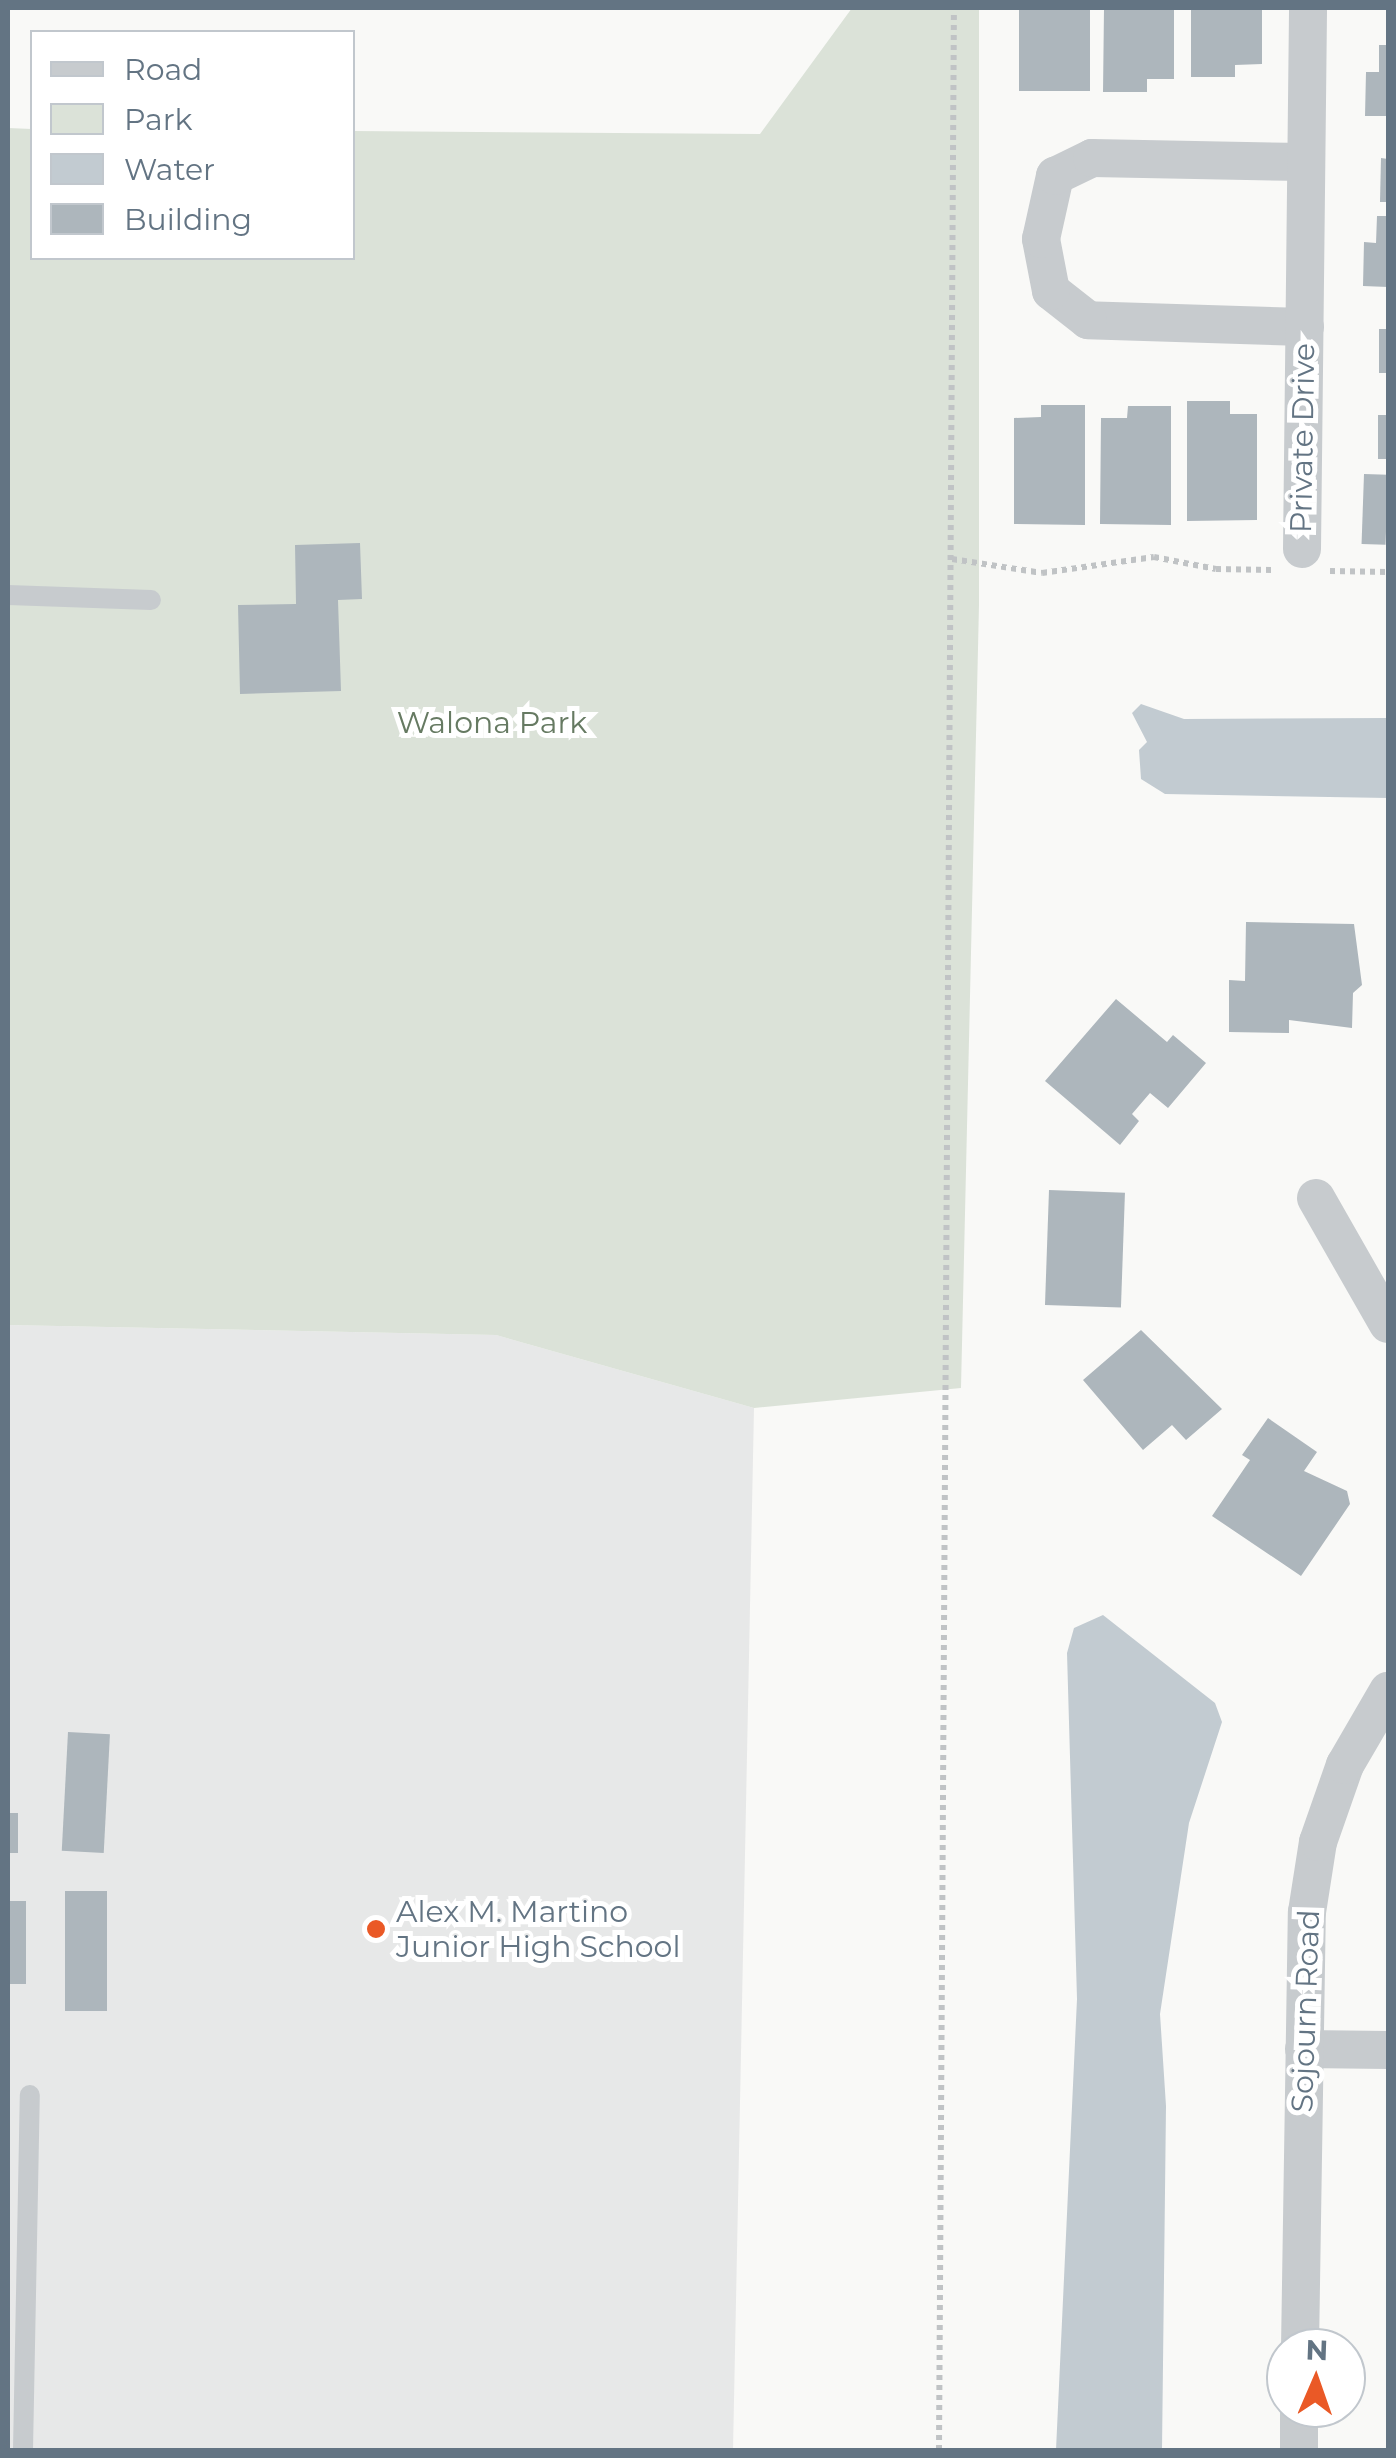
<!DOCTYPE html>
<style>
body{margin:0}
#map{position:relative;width:1396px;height:2458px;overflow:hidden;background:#f9f9f7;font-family:Montserrat,sans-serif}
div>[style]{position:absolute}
.built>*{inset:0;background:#e7e8e8}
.green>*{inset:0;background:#dbe2d8}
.water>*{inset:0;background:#c2cbd1}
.building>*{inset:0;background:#adb6bc;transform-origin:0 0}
.path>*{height:6px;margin-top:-3px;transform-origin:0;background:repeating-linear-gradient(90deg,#c0c3c5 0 5px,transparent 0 10px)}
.service>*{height:20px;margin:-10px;padding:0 10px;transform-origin:10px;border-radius:10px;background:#c7cbce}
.minor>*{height:38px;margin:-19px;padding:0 19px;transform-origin:19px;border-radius:19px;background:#c7cbce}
.dots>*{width:28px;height:28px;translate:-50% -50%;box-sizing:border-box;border:5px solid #fff;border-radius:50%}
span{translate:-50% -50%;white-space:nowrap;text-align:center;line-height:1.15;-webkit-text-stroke:10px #fff;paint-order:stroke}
.street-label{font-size:30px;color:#637483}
.park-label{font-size:30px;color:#667a62}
.poi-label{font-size:30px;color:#637483}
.left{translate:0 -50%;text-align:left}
.frame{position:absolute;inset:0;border:10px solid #637483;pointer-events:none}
.legend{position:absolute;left:30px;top:30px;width:325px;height:230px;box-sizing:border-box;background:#fff;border:2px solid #c1c7cd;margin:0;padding:12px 18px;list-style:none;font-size:30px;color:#637483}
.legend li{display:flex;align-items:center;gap:20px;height:50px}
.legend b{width:50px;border:2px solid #c1c7cd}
.north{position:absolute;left:1266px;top:2328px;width:100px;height:100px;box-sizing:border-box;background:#fff;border:2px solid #c1c7cd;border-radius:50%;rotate:2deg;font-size:28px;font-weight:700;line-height:40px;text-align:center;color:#637483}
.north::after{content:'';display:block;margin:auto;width:35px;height:45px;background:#ea5926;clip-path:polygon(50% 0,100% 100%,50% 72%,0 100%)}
</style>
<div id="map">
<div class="built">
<div style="clip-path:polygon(8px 1325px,496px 1335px,754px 1408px,733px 2450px,8px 2450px)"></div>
</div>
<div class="green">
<div style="clip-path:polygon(852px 8px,979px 8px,979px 605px,961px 1388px,754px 1408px,496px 1335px,8px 1325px,8px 128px,32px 129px,32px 258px,352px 258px,353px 131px,760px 134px)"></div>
</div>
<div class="water">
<div style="clip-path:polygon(1141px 704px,1184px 719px,1388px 718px,1388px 798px,1165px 794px,1141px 779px,1139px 750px,1147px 742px,1132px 713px)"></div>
<div style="clip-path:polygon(1103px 1615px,1215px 1703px,1222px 1722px,1189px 1823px,1160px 2014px,1166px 2106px,1162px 2450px,1056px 2450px,1077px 1999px,1067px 1653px,1074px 1628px)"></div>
</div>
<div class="building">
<div style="left:1019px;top:8px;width:71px;height:83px"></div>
<div style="clip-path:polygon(1104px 8px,1174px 8px,1174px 79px,1147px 79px,1147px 92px,1103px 92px)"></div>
<div style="clip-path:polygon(1191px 8px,1262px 8px,1262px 64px,1235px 65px,1235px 77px,1191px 77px)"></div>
<div style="clip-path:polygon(1379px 45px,1388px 45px,1388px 116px,1365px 116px,1366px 72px,1379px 72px)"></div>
<div style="clip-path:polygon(1381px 158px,1388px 159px,1388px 202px,1380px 202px)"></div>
<div style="clip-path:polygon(1377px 216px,1388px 216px,1388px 287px,1363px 286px,1364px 242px,1376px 243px)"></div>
<div style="left:1379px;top:329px;width:9px;height:44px"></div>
<div style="clip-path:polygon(1187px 401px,1230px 401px,1230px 414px,1257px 414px,1257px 520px,1187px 521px)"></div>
<div style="clip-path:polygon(1041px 405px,1085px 405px,1085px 525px,1014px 524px,1014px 418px,1041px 417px)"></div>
<div style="clip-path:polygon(1128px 406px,1171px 406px,1171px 525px,1100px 524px,1101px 418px,1127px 418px)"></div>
<div style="left:1378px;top:415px;width:10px;height:44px"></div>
<div style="left:1364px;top:474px;width:24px;height:70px;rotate:2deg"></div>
<div style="clip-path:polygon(360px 543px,362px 599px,338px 600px,341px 691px,240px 694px,238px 605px,296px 604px,295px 545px)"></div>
<div style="clip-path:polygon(1246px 922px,1354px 924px,1362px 985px,1353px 993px,1352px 1028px,1289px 1020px,1289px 1033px,1229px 1032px,1229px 980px,1245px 981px)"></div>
<div style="clip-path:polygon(1116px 999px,1167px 1042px,1173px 1035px,1206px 1063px,1168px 1108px,1150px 1093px,1132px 1114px,1139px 1121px,1120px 1145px,1045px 1081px)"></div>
<div style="left:1049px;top:1190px;width:76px;height:115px;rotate:2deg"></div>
<div style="clip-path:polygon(1141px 1330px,1222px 1409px,1186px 1440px,1172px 1425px,1143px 1450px,1083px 1380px)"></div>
<div style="clip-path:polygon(1268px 1418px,1317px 1452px,1304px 1471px,1347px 1491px,1350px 1504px,1301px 1576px,1212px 1516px,1250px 1460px,1242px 1455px)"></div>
<div style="left:68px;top:1732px;width:42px;height:119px;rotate:3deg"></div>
<div style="left:8px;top:1813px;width:10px;height:40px"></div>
<div style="left:65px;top:1891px;width:42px;height:120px"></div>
<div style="left:8px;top:1901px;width:18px;height:83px"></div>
</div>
<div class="path">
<div style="left:952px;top:559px;width:91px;rotate:8.8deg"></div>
<div style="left:1042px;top:573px;width:113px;rotate:-8.1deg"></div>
<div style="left:1154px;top:557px;width:63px;rotate:11deg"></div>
<div style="left:1216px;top:569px;width:56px;rotate:1deg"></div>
<div style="left:1330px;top:571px;width:58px;rotate:1deg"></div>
<div style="left:939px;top:2450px;width:2442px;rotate:-89.65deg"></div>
</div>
<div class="service">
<div style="left:8px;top:595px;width:143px;rotate:2deg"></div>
<div style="left:23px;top:2450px;width:355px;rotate:-88.9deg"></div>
</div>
<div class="minor">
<div style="left:1305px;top:327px;width:217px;rotate:-178.2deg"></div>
<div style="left:1088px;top:320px;width:47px;rotate:-141.9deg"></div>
<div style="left:1051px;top:291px;width:53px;rotate:-100.9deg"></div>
<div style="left:1041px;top:239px;width:65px;rotate:-77.5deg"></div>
<div style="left:1055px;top:176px;width:41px;rotate:-25.9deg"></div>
<div style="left:1092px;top:158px;width:213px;rotate:1.1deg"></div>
<div style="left:1302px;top:549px;width:541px;rotate:-89.36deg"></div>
<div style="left:1316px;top:1198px;width:145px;rotate:60.3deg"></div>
<div style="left:1304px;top:2049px;width:84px;rotate:0.7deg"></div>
<div style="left:1300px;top:2348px;width:436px;rotate:-89.1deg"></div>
<div style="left:1307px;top:1912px;width:71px;rotate:-81.1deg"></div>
<div style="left:1318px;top:1842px;width:82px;rotate:-70.7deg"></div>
<div style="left:1345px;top:1765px;width:86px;rotate:-59.8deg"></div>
<div style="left:1299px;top:2450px;width:42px;rotate:-90deg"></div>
</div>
<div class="dots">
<div style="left:376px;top:1929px;background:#ea5926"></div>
</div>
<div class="street-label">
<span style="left:1303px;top:438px;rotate:-89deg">Private Drive</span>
<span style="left:1306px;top:2011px;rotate:-88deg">Sojourn Road</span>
</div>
<div class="park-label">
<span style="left:492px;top:723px">Walona Park</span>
</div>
<div class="poi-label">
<span class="left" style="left:396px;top:1929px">Alex M. Martino<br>Junior High School</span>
</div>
<div class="frame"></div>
<ul class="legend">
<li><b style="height:12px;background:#c7cbce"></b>Road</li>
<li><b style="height:28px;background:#dbe2d8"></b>Park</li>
<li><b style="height:28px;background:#c2cbd1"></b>Water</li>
<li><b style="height:28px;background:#adb6bc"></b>Building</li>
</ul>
<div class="north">N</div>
</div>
